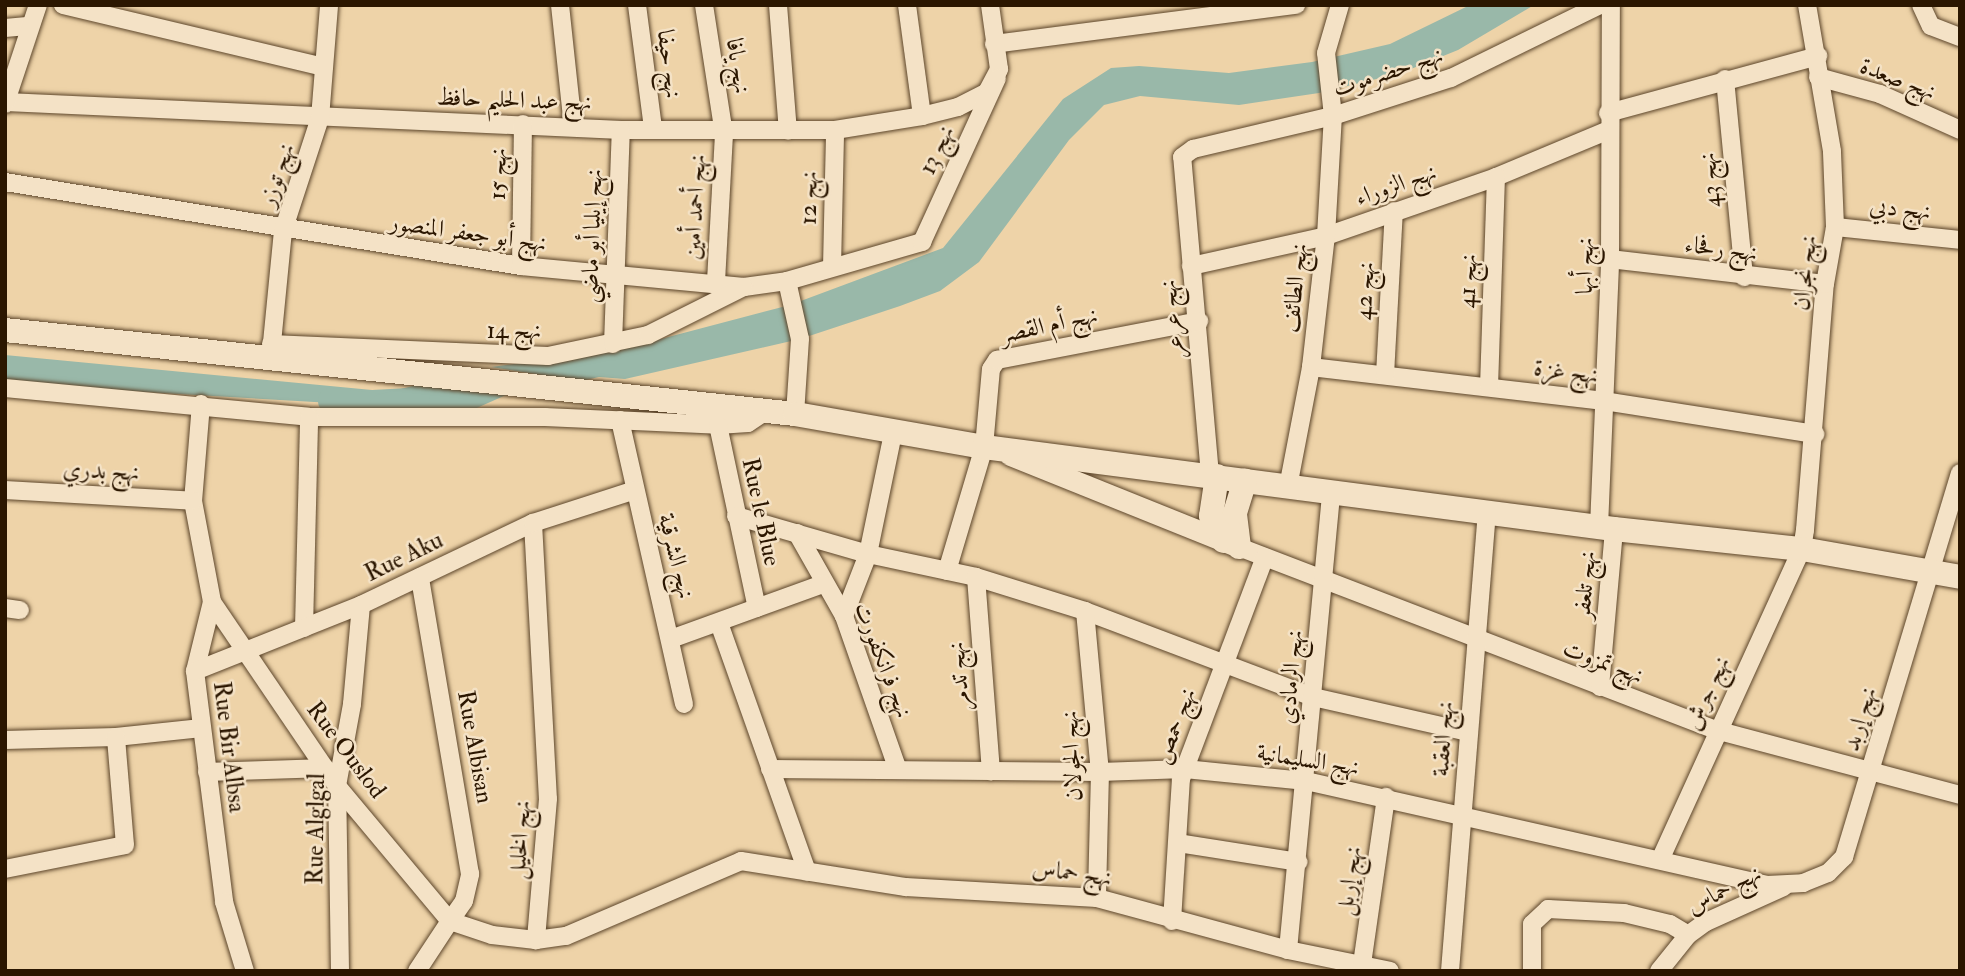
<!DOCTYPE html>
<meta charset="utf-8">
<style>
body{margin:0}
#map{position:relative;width:1965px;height:976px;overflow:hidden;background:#eed3a8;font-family:"IM FELL Double Pica",Amiri,serif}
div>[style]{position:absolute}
.water>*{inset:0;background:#99b8a9}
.river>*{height:26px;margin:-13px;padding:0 13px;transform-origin:13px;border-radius:13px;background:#99b8a9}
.roads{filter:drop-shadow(0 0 2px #5c452a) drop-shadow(0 0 2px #5c452a)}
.minor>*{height:18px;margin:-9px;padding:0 9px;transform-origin:9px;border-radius:9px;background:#f4e2c6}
.tertiary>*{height:21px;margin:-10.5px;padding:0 10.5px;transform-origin:10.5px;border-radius:10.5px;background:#f4e2c6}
.secondary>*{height:24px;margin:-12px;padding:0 12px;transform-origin:12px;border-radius:12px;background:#f4e2c6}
span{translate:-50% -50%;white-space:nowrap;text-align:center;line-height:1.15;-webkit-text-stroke:5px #f4e2c6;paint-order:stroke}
.street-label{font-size:24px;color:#2b1600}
.frame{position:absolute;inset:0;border:7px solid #2b1600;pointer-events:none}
</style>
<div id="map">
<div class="water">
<div style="clip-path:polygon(1470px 5px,1534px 5px,1458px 50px,1401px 73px,1319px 93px,1239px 105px,1140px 96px,1104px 105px,1069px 140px,979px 262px,940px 291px,900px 306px,800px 339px,625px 379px,599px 377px,581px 381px,491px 367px,619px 350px,790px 305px,943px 248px,1063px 99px,1111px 68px,1139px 66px,1229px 73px,1312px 62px,1390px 44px)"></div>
<div style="clip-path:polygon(5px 355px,372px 390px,445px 386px,506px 395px,470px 411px,5px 384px)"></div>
</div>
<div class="river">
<div style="left:331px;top:401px;width:51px;rotate:6.7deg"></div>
<div style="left:382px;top:407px;width:36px;rotate:-14deg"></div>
</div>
<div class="roads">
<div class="minor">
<div style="left:63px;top:5px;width:268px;rotate:13.4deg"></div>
<div style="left:560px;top:5px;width:122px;rotate:83.9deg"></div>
<div style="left:637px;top:5px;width:125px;rotate:82.6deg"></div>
<div style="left:704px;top:5px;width:131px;rotate:81.2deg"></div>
<div style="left:724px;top:134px;width:150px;rotate:93.1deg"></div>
<div style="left:778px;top:5px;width:126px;rotate:85.5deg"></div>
<div style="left:907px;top:5px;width:112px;rotate:82.3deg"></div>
<div style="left:1921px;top:5px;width:23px;rotate:65deg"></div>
<div style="left:1931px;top:26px;width:31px;rotate:21deg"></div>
<div style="left:5px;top:28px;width:25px;rotate:-5deg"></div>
<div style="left:994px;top:44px;width:305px;rotate:-7.4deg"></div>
<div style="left:1818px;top:77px;width:64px;rotate:15.3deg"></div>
<div style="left:1880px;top:94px;width:88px;rotate:24.2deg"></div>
<div style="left:1725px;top:79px;width:199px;rotate:84.5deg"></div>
<div style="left:6px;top:102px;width:616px;rotate:2.61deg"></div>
<div style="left:621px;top:130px;width:214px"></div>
<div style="left:835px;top:130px;width:88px;rotate:-9.1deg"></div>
<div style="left:922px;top:116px;width:37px;rotate:-14deg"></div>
<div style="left:958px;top:107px;width:33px;rotate:-27deg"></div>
<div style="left:987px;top:92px;width:26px;rotate:-62deg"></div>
<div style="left:999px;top:69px;width:65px;rotate:-98deg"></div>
<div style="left:5px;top:104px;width:104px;rotate:-71.6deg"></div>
<div style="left:1608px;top:113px;width:218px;rotate:-15.2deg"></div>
<div style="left:5px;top:182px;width:523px;rotate:9.25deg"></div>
<div style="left:521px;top:266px;width:224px;rotate:5.4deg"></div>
<div style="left:744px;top:287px;width:43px;rotate:-7.9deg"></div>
<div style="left:787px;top:281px;width:141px;rotate:-16.1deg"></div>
<div style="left:922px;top:242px;width:180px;rotate:-65.4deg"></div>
<div style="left:1835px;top:227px;width:126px;rotate:5.9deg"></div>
<div style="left:1610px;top:259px;width:216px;rotate:6.6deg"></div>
<div style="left:521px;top:266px;width:142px;rotate:-89.2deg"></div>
<div style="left:1191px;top:266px;width:138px;rotate:-12.5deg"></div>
<div style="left:1326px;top:236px;width:180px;rotate:-19.1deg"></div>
<div style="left:1496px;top:177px;width:122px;rotate:-22.6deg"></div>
<div style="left:832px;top:267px;width:137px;rotate:-88.7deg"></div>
<div style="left:787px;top:281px;width:59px;rotate:77.4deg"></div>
<div style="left:800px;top:339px;width:75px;rotate:93.8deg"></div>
<div style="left:271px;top:344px;width:277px;rotate:2.5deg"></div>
<div style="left:548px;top:356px;width:102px;rotate:-11.9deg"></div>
<div style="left:648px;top:335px;width:107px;rotate:-26.6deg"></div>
<div style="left:613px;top:344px;width:214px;rotate:-87.9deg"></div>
<div style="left:271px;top:353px;width:123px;rotate:-84.4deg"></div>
<div style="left:283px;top:231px;width:119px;rotate:-71.9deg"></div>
<div style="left:320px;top:118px;width:113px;rotate:-85.4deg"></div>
<div style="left:1311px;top:367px;width:295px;rotate:6.6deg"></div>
<div style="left:1604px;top:401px;width:214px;rotate:8.9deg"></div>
<div style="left:1385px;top:375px;width:164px;rotate:-86.9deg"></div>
<div style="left:1489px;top:387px;width:210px;rotate:-88.1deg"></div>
<div style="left:5px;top:388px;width:305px;rotate:5.4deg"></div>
<div style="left:309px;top:417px;width:236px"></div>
<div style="left:545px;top:417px;width:173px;rotate:2.6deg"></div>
<div style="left:718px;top:425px;width:30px;rotate:-4deg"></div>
<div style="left:748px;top:423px;width:22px;rotate:-34deg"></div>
<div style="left:201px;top:404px;width:97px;rotate:94.7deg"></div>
<div style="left:193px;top:501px;width:103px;rotate:79.3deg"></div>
<div style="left:212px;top:602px;width:71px;rotate:103.8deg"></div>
<div style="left:195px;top:671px;width:233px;rotate:82.8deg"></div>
<div style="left:224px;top:902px;width:72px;rotate:73.1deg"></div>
<div style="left:620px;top:420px;width:291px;rotate:77.3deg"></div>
<div style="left:718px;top:425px;width:187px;rotate:78deg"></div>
<div style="left:1210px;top:475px;width:319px;rotate:-95deg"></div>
<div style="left:1182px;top:157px;width:14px;rotate:-36deg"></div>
<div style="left:1193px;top:149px;width:144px;rotate:-13.3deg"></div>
<div style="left:1333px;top:116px;width:124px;rotate:-17.9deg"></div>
<div style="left:1451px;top:78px;width:166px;rotate:-26.1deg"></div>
<div style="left:1288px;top:487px;width:122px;rotate:-79.1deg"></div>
<div style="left:1311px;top:367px;width:132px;rotate:-83.5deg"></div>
<div style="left:1326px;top:236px;width:120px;rotate:-86.7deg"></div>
<div style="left:1333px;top:116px;width:63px;rotate:-96.3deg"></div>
<div style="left:1326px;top:53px;width:50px;rotate:-73.7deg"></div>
<div style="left:5px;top:490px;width:188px;rotate:3.3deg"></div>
<div style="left:736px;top:516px;width:137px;rotate:16.1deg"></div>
<div style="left:868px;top:554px;width:110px;rotate:12deg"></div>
<div style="left:976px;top:577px;width:114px;rotate:17.3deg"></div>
<div style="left:1085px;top:611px;width:244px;rotate:20.7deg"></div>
<div style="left:1313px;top:697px;width:159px;rotate:12.7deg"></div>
<div style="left:533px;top:523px;width:276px;rotate:86.9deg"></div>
<div style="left:548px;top:799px;width:142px;rotate:94.9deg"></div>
<div style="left:1599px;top:527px;width:268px;rotate:-87.6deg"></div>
<div style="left:1610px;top:259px;width:254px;rotate:-89.8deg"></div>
<div style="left:797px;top:533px;width:95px;rotate:60.5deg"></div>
<div style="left:844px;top:616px;width:163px;rotate:70.7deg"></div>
<div style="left:1239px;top:547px;width:511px;rotate:20.99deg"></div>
<div style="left:1716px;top:730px;width:253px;rotate:14.9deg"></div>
<div style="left:947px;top:571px;width:129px;rotate:-73.4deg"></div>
<div style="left:984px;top:447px;width:78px;rotate:-84.9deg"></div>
<div style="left:991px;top:369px;width:11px;rotate:-56deg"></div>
<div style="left:997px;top:360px;width:206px;rotate:-10.9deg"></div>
<div style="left:976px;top:577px;width:195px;rotate:85.6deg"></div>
<div style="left:212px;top:602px;width:222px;rotate:55.8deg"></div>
<div style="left:337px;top:786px;width:176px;rotate:50.1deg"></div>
<div style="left:450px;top:921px;width:24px;rotate:-55deg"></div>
<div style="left:464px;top:901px;width:28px;rotate:-77deg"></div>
<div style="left:470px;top:874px;width:301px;rotate:-99.6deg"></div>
<div style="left:5px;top:608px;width:15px;rotate:8deg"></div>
<div style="left:1085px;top:611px;width:162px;rotate:84.7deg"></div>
<div style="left:1100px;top:772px;width:126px;rotate:91.4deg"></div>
<div style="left:844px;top:616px;width:66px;rotate:-68.8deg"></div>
<div style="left:868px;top:554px;width:124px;rotate:-78.3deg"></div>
<div style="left:719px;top:623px;width:264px;rotate:70.5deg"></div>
<div style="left:304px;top:628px;width:211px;rotate:-88.6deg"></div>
<div style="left:671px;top:639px;width:162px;rotate:-19.9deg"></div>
<div style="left:195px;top:671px;width:179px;rotate:-21.7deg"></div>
<div style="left:361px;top:605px;width:191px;rotate:-25.5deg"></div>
<div style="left:533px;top:523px;width:107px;rotate:-17.9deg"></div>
<div style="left:1600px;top:687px;width:159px;rotate:-84.9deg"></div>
<div style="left:5px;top:740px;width:111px;rotate:-1.5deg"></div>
<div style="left:116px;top:737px;width:86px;rotate:-6deg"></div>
<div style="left:770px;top:769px;width:330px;rotate:0.5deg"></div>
<div style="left:1100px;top:772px;width:85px;rotate:-2deg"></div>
<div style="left:1185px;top:769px;width:122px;rotate:5.7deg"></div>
<div style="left:1306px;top:781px;width:473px;rotate:12.7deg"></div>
<div style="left:1767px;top:885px;width:36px;rotate:-3deg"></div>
<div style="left:1803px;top:883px;width:27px;rotate:-22deg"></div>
<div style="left:1828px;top:873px;width:23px;rotate:-45deg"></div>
<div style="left:1844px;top:857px;width:401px;rotate:-73.2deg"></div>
<div style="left:207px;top:772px;width:118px;rotate:-1.9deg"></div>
<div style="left:1178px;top:843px;width:122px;rotate:8.9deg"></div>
<div style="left:1660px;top:860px;width:342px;rotate:-65.5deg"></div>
<div style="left:1802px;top:549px;width:19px;rotate:-81deg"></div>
<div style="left:1805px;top:530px;width:247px;rotate:-85.4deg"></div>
<div style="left:1825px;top:284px;width:58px;rotate:-80deg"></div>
<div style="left:1835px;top:227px;width:76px;rotate:-92.3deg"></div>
<div style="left:1832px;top:151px;width:148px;rotate:-99.7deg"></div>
<div style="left:5px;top:869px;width:122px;rotate:-11.3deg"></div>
<div style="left:125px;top:845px;width:108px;rotate:-94.8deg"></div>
<div style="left:1172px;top:921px;width:142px;rotate:-86.4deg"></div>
<div style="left:1181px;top:779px;width:237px;rotate:-69.3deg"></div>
<div style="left:1288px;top:950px;width:460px;rotate:-84.6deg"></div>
<div style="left:340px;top:971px;width:185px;rotate:-90.9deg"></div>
<div style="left:337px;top:786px;width:83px;rotate:-79.6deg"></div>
<div style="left:352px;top:704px;width:99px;rotate:-84.8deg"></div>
<div style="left:417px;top:971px;width:60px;rotate:-56.6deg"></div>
<div style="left:450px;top:921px;width:44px;rotate:18.4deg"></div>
<div style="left:492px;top:935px;width:44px;rotate:6.5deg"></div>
<div style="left:536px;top:940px;width:30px;rotate:-8deg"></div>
<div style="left:566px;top:936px;width:190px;rotate:-23.2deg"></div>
<div style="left:741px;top:861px;width:167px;rotate:9deg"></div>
<div style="left:906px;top:887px;width:191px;rotate:3.3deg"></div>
<div style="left:1097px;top:898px;width:198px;rotate:15.2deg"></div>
<div style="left:1288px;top:950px;width:104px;rotate:11.6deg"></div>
<div style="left:1361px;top:971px;width:176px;rotate:-81.8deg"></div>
<div style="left:1450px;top:971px;width:460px;rotate:-85.4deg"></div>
<div style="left:1532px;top:971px;width:47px;rotate:-90deg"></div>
<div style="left:1532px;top:924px;width:22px;rotate:-43deg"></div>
<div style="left:1548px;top:909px;width:76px;rotate:3deg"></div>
<div style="left:1624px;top:913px;width:47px;rotate:13.4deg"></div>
<div style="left:1670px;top:924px;width:21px;rotate:31deg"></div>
<div style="left:1659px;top:971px;width:46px;rotate:-51.1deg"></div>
<div style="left:1688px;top:935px;width:22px;rotate:-36deg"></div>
<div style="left:1706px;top:922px;width:85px;rotate:-24.2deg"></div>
</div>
<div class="tertiary">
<div style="left:1010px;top:455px;width:241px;rotate:21.9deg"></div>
</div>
<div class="secondary">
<div style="left:5px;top:330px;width:794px;rotate:6.07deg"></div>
<div style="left:795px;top:414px;width:192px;rotate:9.9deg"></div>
<div style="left:984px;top:447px;width:635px;rotate:7.42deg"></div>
<div style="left:1614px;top:529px;width:189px;rotate:6.1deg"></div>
<div style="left:1802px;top:549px;width:160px;rotate:10deg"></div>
<div style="left:1217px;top:476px;width:40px;rotate:98.5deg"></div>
<div style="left:1211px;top:516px;width:28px;rotate:63deg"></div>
<div style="left:1239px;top:547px;width:34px;rotate:-97deg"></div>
<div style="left:1235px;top:513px;width:34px;rotate:-73deg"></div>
</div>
</div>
<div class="street-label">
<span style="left:669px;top:64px;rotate:83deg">نهج حيفا</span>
<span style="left:738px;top:66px;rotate:81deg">نهج يافا</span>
<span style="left:1388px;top:72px;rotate:-18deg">نهج حضرموت</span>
<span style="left:1898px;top:79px;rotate:21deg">نهج صعدة</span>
<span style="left:514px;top:100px;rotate:2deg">نهج عبد الحليم حافظ</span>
<span style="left:937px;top:150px;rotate:-65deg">نهج 13</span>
<span style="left:498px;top:174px;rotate:-89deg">نهج 15</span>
<span style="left:277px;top:175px;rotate:-71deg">نهج توزر</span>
<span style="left:1710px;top:180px;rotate:-96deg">نهج 43</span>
<span style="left:1396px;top:185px;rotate:-19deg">نهج الزوراء</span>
<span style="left:809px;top:198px;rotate:-89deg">نهج 12</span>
<span style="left:695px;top:207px;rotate:-87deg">نهج أحمد أمين</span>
<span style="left:1900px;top:209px;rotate:6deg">نهج دبي</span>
<span style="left:468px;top:233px;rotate:8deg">نهج أبو جعفر المنصور</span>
<span style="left:592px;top:236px;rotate:-88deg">نهح إيليا أبو ماضي</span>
<span style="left:1721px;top:249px;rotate:7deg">نهج رفحاء</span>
<span style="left:1585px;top:266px;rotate:-89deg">نهج أبها</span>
<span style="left:1805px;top:273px;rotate:-84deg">نهج نجران</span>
<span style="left:1468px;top:281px;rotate:-88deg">نهج 41</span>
<span style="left:1295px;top:288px;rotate:-84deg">نهج الطائف</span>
<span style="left:1365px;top:291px;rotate:-87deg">نهج 42</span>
<span style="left:1172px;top:319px;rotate:-96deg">نهج عرعر</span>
<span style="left:1049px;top:325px;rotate:-12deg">نهج أم القصر</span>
<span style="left:514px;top:331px">نهج 14</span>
<span style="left:1566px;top:372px;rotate:7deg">نهج غزة</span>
<span style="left:101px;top:471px;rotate:3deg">نهج بدري</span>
<span style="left:761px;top:512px;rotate:78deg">Rue le Blue</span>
<span style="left:676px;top:556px;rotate:76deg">نهج الشرقية</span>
<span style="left:404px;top:557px;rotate:-26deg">Rue Aku</span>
<span style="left:1585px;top:585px;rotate:-85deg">نهج تلعفر</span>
<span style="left:883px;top:660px;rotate:69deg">نهج فرانكفورت</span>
<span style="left:1603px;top:662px;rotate:21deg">نهج تمزوت</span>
<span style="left:959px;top:676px;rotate:-95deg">نهج تدمر</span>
<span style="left:1291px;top:677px;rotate:-85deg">نهج الرمادي</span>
<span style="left:1707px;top:693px;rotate:-65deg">نهج جرش</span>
<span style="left:1860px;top:719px;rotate:-73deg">نهج إربد</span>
<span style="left:1175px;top:726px;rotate:-69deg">نهج حمص</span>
<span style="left:1443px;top:739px;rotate:-86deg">نهج العقبة</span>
<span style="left:229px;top:747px;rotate:83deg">Rue Bir Albsa</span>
<span style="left:475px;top:747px;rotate:80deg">Rue Albisan</span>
<span style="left:346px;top:750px;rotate:53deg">Rue Ouslod</span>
<span style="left:1072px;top:756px;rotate:-93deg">نهج الجولان</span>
<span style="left:1308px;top:760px;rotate:9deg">نهج السليمانية</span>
<span style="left:316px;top:829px;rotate:-89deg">Rue Alglgal</span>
<span style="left:520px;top:840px;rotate:-86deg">نهج الخليل</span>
<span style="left:1072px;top:873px;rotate:8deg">نهج حماس</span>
<span style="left:1349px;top:881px;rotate:-82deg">نهج إربل</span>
<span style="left:1724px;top:890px;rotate:-27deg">نهج حماس</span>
</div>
<div class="frame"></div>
</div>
